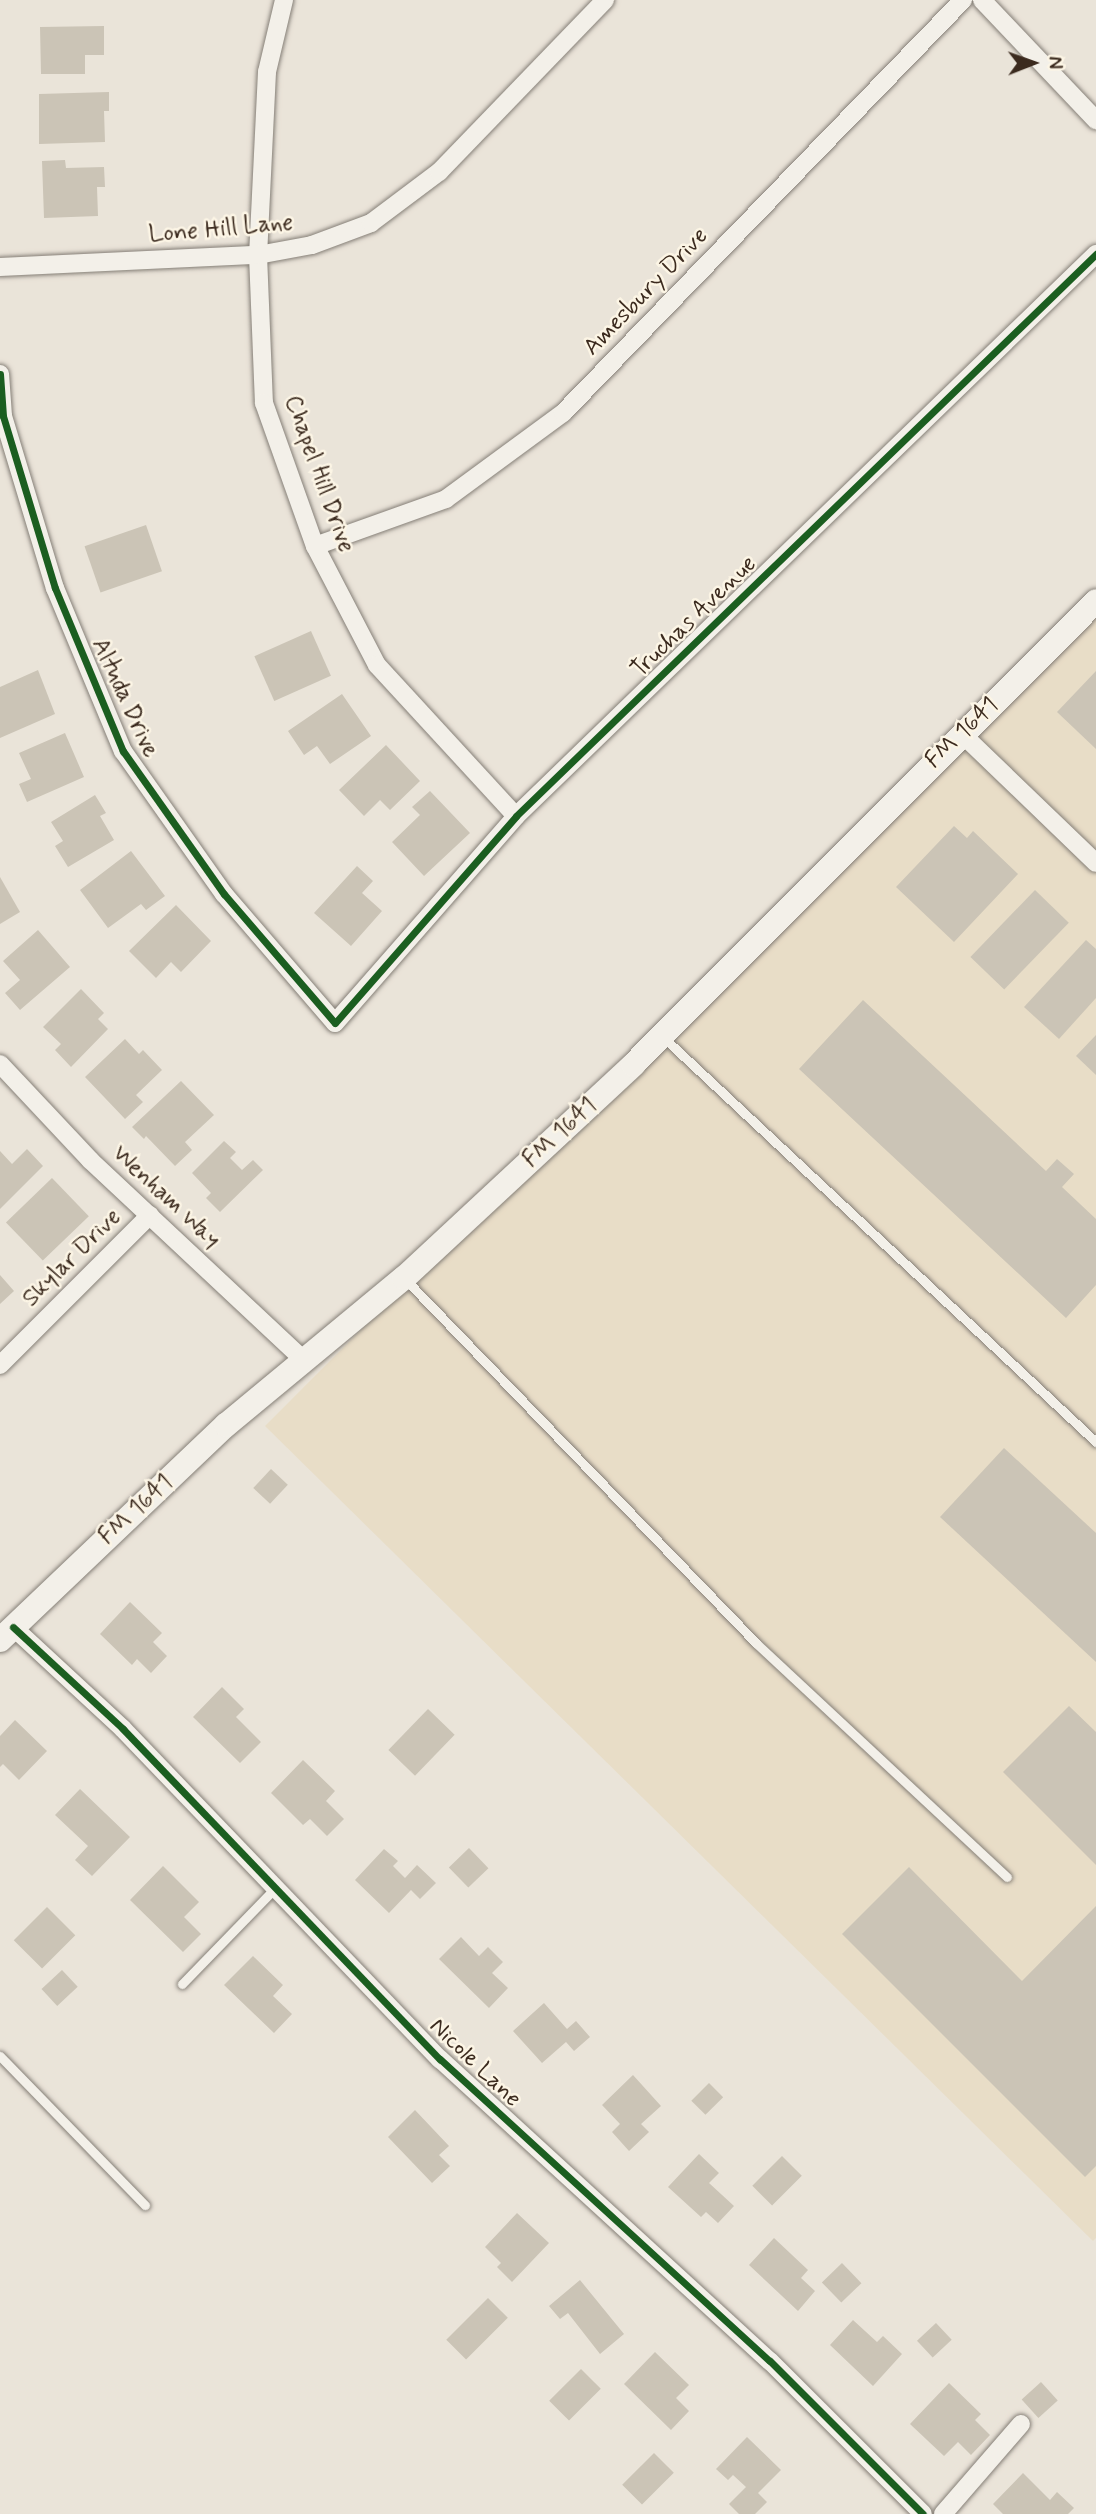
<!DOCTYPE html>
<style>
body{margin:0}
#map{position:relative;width:1096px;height:2514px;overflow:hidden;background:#eae4d9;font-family:Mynerve,sans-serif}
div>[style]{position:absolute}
.built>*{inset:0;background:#e8ddc7}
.building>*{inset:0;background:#cbc4b6;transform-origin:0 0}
.roads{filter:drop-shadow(0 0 2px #857f77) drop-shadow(0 0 2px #857f77)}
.service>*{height:9px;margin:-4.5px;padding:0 4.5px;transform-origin:4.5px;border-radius:4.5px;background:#f3f0e9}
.minor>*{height:18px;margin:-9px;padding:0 9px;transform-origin:9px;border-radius:9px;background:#f3f0e9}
.secondary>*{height:24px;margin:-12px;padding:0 12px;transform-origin:12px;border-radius:12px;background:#f3f0e9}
.cycleway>*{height:7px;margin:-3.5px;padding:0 3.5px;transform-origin:3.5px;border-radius:3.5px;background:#1b5e20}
span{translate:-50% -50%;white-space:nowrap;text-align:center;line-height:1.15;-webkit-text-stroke:5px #fcf5e5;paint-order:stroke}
.street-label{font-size:24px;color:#3b2a1e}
.north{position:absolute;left:998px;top:28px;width:70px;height:70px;-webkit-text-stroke:5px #fcf5e5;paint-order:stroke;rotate:89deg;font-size:19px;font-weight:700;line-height:28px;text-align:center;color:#3b2a1e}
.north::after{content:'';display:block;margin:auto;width:24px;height:32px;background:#3b2a1e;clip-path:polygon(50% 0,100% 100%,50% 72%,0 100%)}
</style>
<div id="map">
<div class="built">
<div style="clip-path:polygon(1096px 594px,1096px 2238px,1093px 2241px,265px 1426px)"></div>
</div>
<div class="building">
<div style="clip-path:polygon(104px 26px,104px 55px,85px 55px,85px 74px,41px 74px,40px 27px)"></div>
<div style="clip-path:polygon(109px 92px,109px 111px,104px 111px,105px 142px,39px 144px,39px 94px)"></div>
<div style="clip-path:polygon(65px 160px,66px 168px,104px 167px,105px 187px,97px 187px,98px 216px,44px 218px,42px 161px)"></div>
<div style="left:146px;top:525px;width:49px;height:65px;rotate:71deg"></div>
<div style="left:311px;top:631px;width:49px;height:62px;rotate:66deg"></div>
<div style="clip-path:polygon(38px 670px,55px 714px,0 738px,0 687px)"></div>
<div style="clip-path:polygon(1096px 671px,1096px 749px,1057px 712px)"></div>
<div style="clip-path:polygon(342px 694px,371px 736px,330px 764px,317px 746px,304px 755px,288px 731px)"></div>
<div style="clip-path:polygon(65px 733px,84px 777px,27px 802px,19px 784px,31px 779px,19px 753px)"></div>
<div style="clip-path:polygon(386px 745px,420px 781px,390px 810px,380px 800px,364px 816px,339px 790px)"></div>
<div style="clip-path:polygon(430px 791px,470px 833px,424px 876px,392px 842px,420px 815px,412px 807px)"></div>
<div style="clip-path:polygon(95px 795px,106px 813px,100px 816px,114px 840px,68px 867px,55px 846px,63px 841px,51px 822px)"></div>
<div style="clip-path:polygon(954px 826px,967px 838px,973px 831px,1018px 874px,954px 942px,896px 887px)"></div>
<div style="clip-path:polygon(131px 851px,165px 896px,146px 910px,141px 904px,108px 928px,80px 890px)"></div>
<div style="clip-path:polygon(357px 866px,373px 881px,362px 893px,382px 911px,351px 946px,314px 913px)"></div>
<div style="clip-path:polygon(0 877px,20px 912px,0 924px)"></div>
<div style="left:1035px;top:890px;width:47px;height:93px;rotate:44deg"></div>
<div style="clip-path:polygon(176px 905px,211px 941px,181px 972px,171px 962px,156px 978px,129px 951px)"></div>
<div style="clip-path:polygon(38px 930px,70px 967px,20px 1010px,5px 993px,20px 980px,3px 961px)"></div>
<div style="clip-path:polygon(1086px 940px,1096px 949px,1096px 998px,1059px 1039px,1024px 1007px)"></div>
<div style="clip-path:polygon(81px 989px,104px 1013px,98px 1019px,108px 1029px,71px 1067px,55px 1050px,61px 1044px,43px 1027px)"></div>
<div style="clip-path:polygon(863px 1000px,1046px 1171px,1057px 1159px,1074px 1174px,1062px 1187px,1096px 1219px,1096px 1285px,1066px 1318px,799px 1069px)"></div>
<div style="clip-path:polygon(1096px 1035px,1096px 1075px,1076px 1056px)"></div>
<div style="clip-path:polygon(125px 1039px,139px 1054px,143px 1050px,162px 1070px,136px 1095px,143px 1102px,125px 1119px,85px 1077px)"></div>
<div style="clip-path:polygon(181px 1081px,214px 1115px,185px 1142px,192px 1150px,175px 1166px,146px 1136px,144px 1139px,132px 1127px)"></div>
<div style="clip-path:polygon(224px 1141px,236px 1152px,230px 1158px,242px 1170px,253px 1160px,263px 1170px,220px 1212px,206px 1198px,211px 1193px,192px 1173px)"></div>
<div style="clip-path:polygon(27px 1149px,43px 1166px,0 1209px,0 1151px,12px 1164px)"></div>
<div style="left:52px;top:1178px;width:53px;height:64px;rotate:46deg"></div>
<div style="clip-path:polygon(0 1275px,14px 1291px,0 1304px)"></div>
<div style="clip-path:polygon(1004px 1448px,1096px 1533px,1096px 1662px,940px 1517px)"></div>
<div style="left:271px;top:1469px;width:23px;height:26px;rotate:43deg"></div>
<div style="clip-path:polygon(130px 1602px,162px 1633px,153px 1642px,167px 1656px,151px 1673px,137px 1659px,132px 1665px,100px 1634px)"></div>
<div style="clip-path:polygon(222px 1687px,244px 1709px,236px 1717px,261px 1742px,240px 1763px,193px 1717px)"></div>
<div style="clip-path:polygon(1069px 1706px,1096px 1732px,1096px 1865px,1003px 1772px)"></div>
<div style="left:428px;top:1709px;width:37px;height:57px;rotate:44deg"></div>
<div style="clip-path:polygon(15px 1720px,47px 1751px,19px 1780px,3px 1764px,0 1767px,0 1736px)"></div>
<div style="clip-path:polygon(303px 1760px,335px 1791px,326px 1801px,344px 1819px,327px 1836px,310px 1819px,303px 1825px,271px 1793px)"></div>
<div style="clip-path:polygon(80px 1789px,130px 1837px,92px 1876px,75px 1860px,88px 1846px,55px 1815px)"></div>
<div style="left:469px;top:1848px;width:28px;height:28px;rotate:46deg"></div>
<div style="clip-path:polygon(384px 1849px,398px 1861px,393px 1866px,405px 1878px,417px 1865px,436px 1883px,420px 1899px,411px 1890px,389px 1913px,355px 1880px)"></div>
<div style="clip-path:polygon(163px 1866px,199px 1902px,184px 1917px,201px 1934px,183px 1952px,130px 1900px)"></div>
<div style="clip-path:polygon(909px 1867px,1022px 1981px,1096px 1906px,1096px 2166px,1085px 2177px,842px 1934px)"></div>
<div style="left:47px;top:1907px;width:40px;height:47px;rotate:45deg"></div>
<div style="clip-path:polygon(461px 1937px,479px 1956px,488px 1947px,503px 1962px,492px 1973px,508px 1988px,489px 2008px,439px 1959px)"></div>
<div style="clip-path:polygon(253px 1956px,283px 1985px,273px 1996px,292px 2014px,274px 2033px,224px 1985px)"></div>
<div style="left:62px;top:1970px;width:23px;height:28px;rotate:47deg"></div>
<div style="clip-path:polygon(544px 2003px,567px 2029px,576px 2021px,590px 2037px,574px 2051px,566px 2042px,542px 2063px,513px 2031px)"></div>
<div style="clip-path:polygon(633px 2075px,661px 2106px,641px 2124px,649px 2132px,629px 2151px,612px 2132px,620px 2124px,602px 2105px)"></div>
<div style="left:709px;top:2083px;width:20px;height:25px;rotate:45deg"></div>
<div style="clip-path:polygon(415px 2110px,449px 2146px,439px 2155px,450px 2166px,432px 2183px,388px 2137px)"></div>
<div style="clip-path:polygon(699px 2154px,719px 2173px,709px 2183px,734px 2206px,718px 2223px,706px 2212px,701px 2217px,668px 2187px)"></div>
<div style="left:782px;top:2156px;width:28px;height:42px;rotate:45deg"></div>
<div style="clip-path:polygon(517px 2213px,549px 2243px,512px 2282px,497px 2267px,501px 2263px,485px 2247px)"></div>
<div style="clip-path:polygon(774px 2238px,808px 2270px,801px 2278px,815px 2291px,798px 2311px,749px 2265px)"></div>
<div style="left:842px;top:2263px;width:28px;height:28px;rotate:46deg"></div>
<div style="clip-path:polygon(580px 2280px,624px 2334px,600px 2354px,568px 2313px,560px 2319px,549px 2306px)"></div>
<div style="left:488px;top:2298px;width:28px;height:59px;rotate:45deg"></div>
<div style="clip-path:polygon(853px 2320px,877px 2342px,883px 2336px,902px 2354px,873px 2386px,830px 2345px)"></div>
<div style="left:936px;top:2323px;width:23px;height:26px;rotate:47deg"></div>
<div style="clip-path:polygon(655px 2352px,689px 2385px,676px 2398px,689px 2411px,671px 2430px,624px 2384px)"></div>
<div style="left:581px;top:2369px;width:28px;height:45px;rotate:45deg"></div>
<div style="left:1041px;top:2382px;width:25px;height:26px;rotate:48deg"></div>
<div style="clip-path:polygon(949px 2383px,981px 2414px,975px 2420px,990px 2435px,971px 2455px,958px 2442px,944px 2456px,910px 2424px)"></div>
<div style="clip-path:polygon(747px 2437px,781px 2470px,758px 2493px,767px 2502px,755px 2514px,739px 2514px,729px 2504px,746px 2487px,733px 2475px,728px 2480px,716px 2469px)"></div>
<div style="left:654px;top:2453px;width:28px;height:45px;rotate:45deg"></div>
<div style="clip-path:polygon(1023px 2473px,1050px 2500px,1057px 2492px,1074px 2508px,1068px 2514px,1003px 2514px,993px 2504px)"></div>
</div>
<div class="roads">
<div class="service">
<div style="left:663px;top:1037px;width:593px;rotate:43.09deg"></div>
<div style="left:405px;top:1279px;width:506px;rotate:46.04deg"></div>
<div style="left:756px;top:1643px;width:343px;rotate:43deg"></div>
<div style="left:182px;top:1984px;width:134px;rotate:-45.9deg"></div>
<div style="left:0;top:2056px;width:208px;rotate:45.8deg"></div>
</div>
<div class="minor">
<div style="left:284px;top:0;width:74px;rotate:103.3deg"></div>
<div style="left:267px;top:72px;width:183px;rotate:92.8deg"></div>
<div style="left:258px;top:255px;width:148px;rotate:87.7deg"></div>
<div style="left:264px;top:403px;width:152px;rotate:70.4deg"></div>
<div style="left:315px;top:546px;width:134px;rotate:62.5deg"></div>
<div style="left:377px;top:665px;width:205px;rotate:47.4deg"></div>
<div style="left:982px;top:0;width:166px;rotate:46.5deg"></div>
<div style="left:0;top:267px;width:258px;rotate:-2.7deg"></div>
<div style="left:258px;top:255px;width:55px;rotate:-10.5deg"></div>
<div style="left:312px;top:245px;width:63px;rotate:-20.4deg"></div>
<div style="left:371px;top:223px;width:85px;rotate:-36.9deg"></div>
<div style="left:439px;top:172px;width:239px;rotate:-46deg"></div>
<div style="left:0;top:374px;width:42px;rotate:85.9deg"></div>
<div style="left:3px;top:416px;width:180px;rotate:73.2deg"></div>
<div style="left:55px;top:588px;width:177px;rotate:67.4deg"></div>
<div style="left:123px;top:751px;width:175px;rotate:54.8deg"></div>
<div style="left:224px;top:894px;width:170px;rotate:49.3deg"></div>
<div style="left:335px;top:1023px;width:275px;rotate:-48.8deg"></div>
<div style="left:516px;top:816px;width:808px;rotate:-44.1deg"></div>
<div style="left:315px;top:546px;width:139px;rotate:-19.7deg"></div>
<div style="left:446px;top:499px;width:145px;rotate:-36.3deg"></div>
<div style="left:563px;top:413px;width:575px;rotate:-45.92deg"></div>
<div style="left:961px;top:733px;width:187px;rotate:43.9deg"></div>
<div style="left:0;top:1064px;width:132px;rotate:46.8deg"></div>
<div style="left:90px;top:1160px;width:293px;rotate:43.1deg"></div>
<div style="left:0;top:1365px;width:212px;rotate:-45deg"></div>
<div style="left:13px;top:1627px;width:150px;rotate:42.8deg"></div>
<div style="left:123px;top:1729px;width:458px;rotate:46.2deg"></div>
<div style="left:440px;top:2059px;width:447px;rotate:42.5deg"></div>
<div style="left:770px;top:2361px;width:216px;rotate:45deg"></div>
<div style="left:943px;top:2514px;width:119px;rotate:-49.1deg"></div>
</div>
<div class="secondary">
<div style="left:0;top:1640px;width:312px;rotate:-43.6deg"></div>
<div style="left:226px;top:1425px;width:231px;rotate:-39.6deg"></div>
<div style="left:404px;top:1278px;width:313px;rotate:-42.9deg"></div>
<div style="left:633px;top:1065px;width:655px;rotate:-45.06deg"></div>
</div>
</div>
<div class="cycleway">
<div style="left:0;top:374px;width:42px;rotate:85.9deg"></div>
<div style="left:3px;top:416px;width:180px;rotate:73.2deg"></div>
<div style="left:55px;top:588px;width:177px;rotate:67.4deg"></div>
<div style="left:123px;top:751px;width:175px;rotate:54.8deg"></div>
<div style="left:224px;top:894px;width:170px;rotate:49.3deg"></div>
<div style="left:335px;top:1023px;width:275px;rotate:-48.8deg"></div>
<div style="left:516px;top:816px;width:808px;rotate:-44.1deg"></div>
<div style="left:13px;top:1627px;width:150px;rotate:42.8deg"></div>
<div style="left:123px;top:1729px;width:458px;rotate:46.2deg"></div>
<div style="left:440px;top:2059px;width:447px;rotate:42.5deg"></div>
<div style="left:770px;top:2361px;width:216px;rotate:45deg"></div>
</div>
<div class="street-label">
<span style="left:221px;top:229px;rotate:-5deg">Lone Hill Lane</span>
<span style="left:646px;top:292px;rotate:-46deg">Amesbury Drive</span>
<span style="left:319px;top:474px;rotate:70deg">Chapel Hill Drive</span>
<span style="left:694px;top:617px;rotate:-44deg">Truchas Avenue</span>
<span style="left:125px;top:698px;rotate:65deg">Altuda Drive</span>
<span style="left:962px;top:733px;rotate:-44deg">FM 1641</span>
<span style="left:560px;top:1133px;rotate:-43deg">FM 1641</span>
<span style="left:166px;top:1197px;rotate:43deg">Wenham Way</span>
<span style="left:72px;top:1258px;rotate:-45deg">Skylar Drive</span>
<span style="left:136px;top:1510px;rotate:-43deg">FM 1641</span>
<span style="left:475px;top:2063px;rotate:44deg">Nicole Lane</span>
</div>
<div class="north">N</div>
</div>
